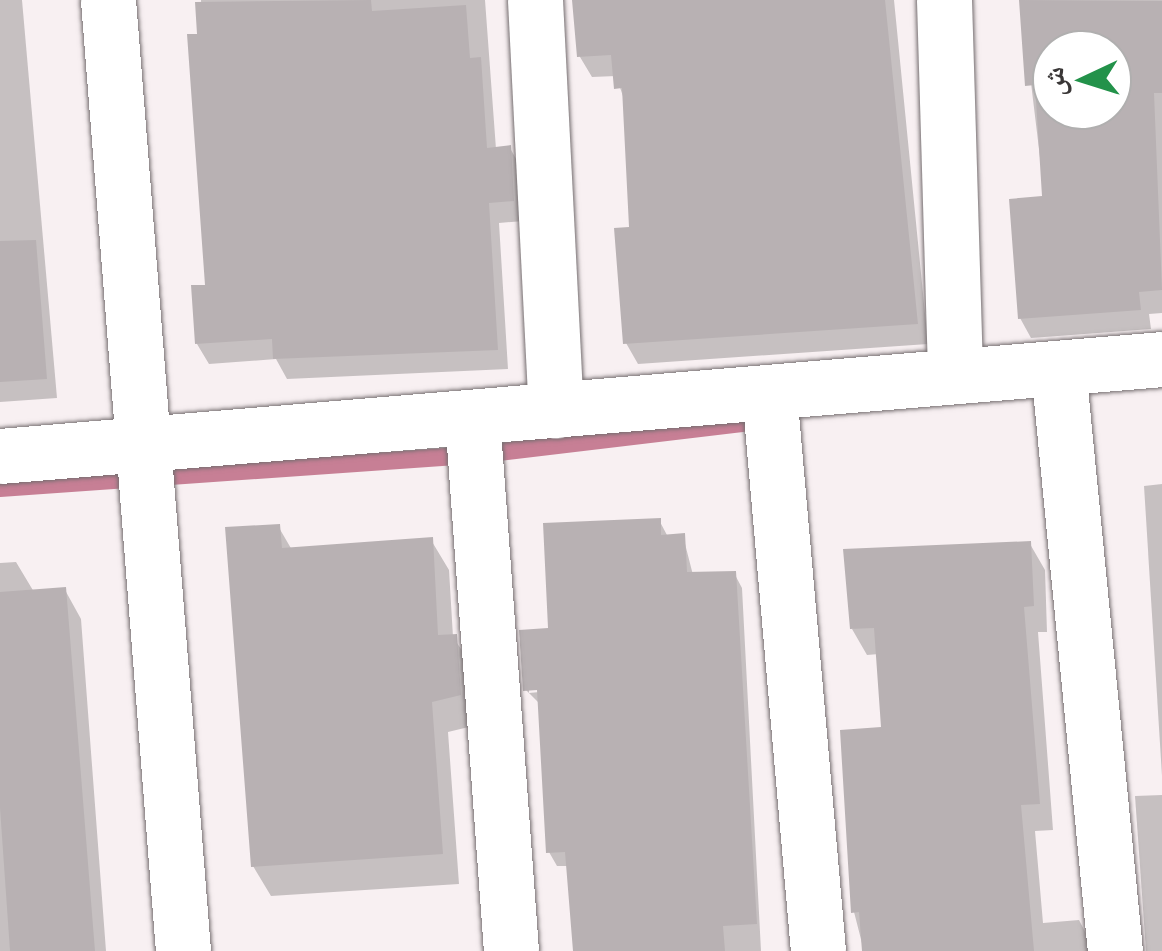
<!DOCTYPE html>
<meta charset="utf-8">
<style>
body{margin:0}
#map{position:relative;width:1162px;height:951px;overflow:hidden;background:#f8f0f2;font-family:Inter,"Noto Naskh Arabic",sans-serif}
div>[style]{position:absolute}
.shadow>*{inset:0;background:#0003}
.stream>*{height:18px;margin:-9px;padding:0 9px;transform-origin:9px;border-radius:9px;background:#c77f95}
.building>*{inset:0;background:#b8b1b3}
.roads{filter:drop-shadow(0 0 2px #766f71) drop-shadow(0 0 2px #766f71)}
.minor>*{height:55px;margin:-27.5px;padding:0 27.5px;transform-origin:27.5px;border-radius:27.5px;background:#fff}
span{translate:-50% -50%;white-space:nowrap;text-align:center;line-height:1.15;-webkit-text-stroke:8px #fff;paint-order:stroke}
.north{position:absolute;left:1032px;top:30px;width:100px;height:100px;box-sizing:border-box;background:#fff;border:2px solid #b0afaf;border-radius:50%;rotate:266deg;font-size:28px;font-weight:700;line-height:40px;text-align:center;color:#393636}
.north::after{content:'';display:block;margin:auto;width:35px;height:45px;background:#23924a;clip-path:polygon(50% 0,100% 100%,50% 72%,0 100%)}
</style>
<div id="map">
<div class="shadow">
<div style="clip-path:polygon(0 0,22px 0,57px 398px,0 402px)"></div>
<div style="clip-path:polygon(201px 0,485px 0,496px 149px,510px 148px,521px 168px,524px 221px,499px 223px,508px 369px,287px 379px,276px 359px,209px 364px,197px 344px,207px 287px)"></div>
<div style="clip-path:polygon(575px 0,894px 0,928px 344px,638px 364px,626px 343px,632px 229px,625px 102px,616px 76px,592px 77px,580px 57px)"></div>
<div style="clip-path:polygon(evenodd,1021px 0,1162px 0,1162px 313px,1149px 314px,1151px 329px,1031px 338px,1020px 318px,1045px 199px,1021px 0,1052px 50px,1112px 50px,1112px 110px,1052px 110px,1052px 50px)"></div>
<div style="clip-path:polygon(1162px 484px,1162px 776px,1144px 486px)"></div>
<div style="clip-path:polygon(evenodd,659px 520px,668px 537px,683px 536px,693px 575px,734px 573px,742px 588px,761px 951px,575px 951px,568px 866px,557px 866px,549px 852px,540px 704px,526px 690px,551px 630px,659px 520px,529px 688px,550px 691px,529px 693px,529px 688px)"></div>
<div style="clip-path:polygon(278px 526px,292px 550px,431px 540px,449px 570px,453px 637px,473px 667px,477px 725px,448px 732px,459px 884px,271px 896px,253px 866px)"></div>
<div style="clip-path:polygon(1030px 544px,1045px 570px,1047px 632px,1038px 632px,1053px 830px,1035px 831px,1043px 923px,1079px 920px,1095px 951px,864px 951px,854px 912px,884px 730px,879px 654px,867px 655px,852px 629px)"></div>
<div style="clip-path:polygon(16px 562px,34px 592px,65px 590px,81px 619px,106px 951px,0 951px,0 563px)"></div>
<div style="clip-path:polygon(1162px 795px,1162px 951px,1146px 951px,1135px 796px)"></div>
</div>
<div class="stream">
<div style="left:0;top:488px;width:475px;rotate:-4deg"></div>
<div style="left:474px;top:455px;width:296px;rotate:-6.8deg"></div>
</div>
<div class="building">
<div style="clip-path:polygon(371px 0,372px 11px,466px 5px,470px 58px,481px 57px,487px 148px,511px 145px,514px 201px,489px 203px,498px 350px,273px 359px,272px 339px,195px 344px,191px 285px,205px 285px,187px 34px,197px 34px,195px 2px)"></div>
<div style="clip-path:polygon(572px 0,885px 0,918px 324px,623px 344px,614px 228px,629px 227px,622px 88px,614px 89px,611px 55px,577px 57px)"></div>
<div style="clip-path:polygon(evenodd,1019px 0,1162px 1px,1162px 93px,1154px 93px,1162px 290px,1139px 292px,1141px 310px,1018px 319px,1009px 199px,1042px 196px,1035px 85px,1025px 86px,1019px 0,1052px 50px,1112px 50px,1112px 110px,1052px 110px,1052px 50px)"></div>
<div style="clip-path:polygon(36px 240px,47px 379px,0 382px,0 241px)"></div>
<div style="clip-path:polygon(661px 518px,661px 535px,685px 533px,687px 572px,736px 571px,757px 924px,723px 926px,725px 951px,573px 951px,565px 852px,546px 853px,537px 690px,523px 691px,519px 630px,548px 628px,543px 523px)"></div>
<div style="clip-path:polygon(280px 524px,282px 548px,433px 537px,438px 635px,457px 634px,461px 695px,432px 702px,443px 854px,251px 867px,225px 527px)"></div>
<div style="clip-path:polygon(1031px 541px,1034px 606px,1024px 607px,1040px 804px,1021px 805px,1034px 951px,862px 951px,859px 912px,851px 913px,840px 730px,881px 727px,874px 628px,850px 629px,843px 549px)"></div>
<div style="clip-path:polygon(66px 587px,95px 951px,10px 951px,0 808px,0 592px)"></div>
</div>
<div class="roads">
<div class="minor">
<div style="left:108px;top:0;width:954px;rotate:85.49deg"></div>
<div style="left:535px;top:0;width:411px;rotate:87.1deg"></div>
<div style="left:944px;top:0;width:376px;rotate:88.3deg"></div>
<div style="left:1058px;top:368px;width:586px;rotate:84.42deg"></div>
<div style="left:769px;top:392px;width:561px;rotate:84.99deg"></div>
<div style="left:472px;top:417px;width:535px;rotate:85.82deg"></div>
<div style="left:0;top:456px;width:1166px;rotate:-4.77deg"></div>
</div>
</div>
<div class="north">ش</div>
</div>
